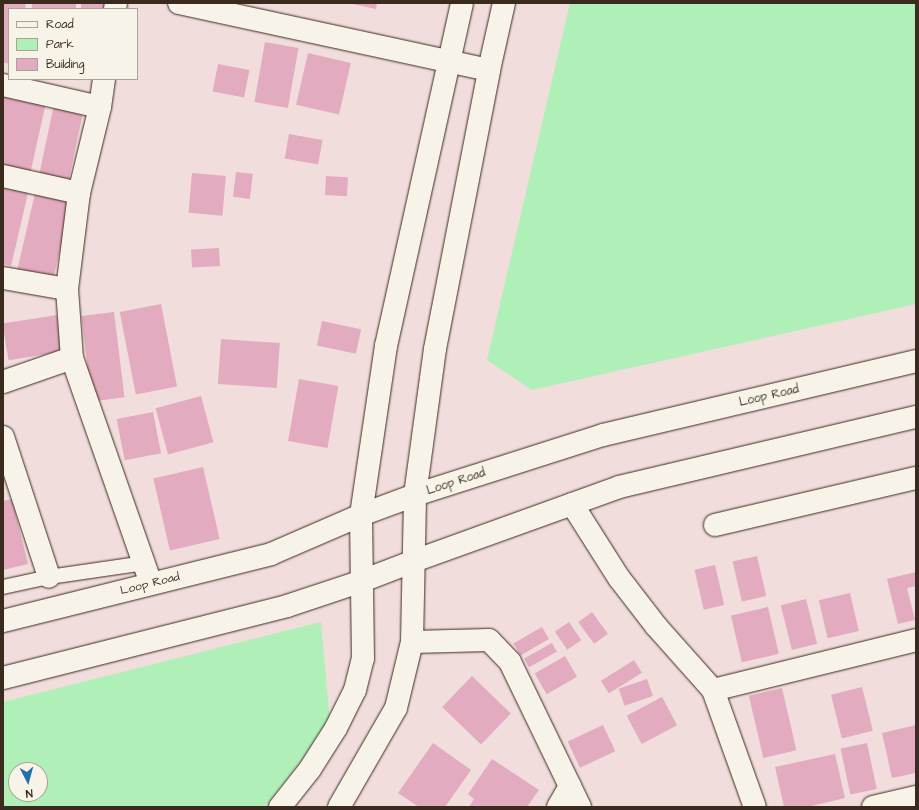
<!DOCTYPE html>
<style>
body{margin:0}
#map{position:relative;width:919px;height:810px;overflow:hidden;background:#f1dddc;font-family:"Architects Daughter",sans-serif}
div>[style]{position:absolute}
.green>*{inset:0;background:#aff0b9}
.building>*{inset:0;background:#e3abbf;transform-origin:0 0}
.roads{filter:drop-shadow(0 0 1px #3b2a1e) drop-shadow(0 0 1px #3b2a1e)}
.lane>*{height:14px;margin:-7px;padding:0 7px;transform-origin:7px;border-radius:7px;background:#f7f3e8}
.street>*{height:22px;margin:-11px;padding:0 11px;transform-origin:11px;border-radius:11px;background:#f7f3e8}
.secondary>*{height:22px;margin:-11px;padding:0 11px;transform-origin:11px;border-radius:11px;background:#f7f3e8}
span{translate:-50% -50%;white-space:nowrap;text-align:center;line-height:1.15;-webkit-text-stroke:3.5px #f7f3e8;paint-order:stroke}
.street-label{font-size:12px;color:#3b2a1e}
.frame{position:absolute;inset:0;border:4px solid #3b2a1e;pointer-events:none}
.legend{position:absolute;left:8px;top:8px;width:130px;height:72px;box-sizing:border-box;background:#f7f3e8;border:1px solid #aca397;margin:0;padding:5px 7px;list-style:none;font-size:12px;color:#3b2a1e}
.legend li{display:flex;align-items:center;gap:8px;height:20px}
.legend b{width:20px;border:1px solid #aca397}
.north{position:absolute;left:8px;top:762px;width:40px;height:40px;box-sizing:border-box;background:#f7f3e8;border:1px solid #aca397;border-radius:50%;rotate:174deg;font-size:11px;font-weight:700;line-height:16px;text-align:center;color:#3b2a1e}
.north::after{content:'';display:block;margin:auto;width:14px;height:18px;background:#1f6fb2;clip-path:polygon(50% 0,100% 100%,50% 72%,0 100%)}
</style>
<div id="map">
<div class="green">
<div style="clip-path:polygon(570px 3px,916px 3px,916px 304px,532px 390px,487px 360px)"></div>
<div style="clip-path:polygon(evenodd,321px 622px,330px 723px,265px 807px,3px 807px,3px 702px,321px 622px,16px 770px,40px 770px,40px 794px,16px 794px,16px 770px)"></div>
</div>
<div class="building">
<div style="clip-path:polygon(3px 3px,26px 3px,25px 9px,9px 9px,9px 64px,3px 62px)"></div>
<div style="left:32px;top:3px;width:44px;height:6px"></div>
<div style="left:81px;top:3px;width:26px;height:6px"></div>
<div style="clip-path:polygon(348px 3px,377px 3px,376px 9px)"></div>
<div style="left:265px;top:42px;width:34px;height:61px;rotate:10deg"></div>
<div style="left:308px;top:53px;width:44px;height:53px;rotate:13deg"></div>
<div style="left:218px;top:64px;width:32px;height:28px;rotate:11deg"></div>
<div style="clip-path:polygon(3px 89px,47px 98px,29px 179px,3px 173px)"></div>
<div style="left:55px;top:100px;width:30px;height:81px;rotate:12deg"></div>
<div style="left:289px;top:134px;width:34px;height:25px;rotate:10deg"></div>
<div style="left:236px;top:172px;width:17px;height:25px;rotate:7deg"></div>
<div style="left:192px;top:173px;width:34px;height:40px;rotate:5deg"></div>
<div style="left:326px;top:176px;width:22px;height:19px;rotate:3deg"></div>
<div style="clip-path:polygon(3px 183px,29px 189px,11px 266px,3px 264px)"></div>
<div style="left:36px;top:189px;width:37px;height:83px;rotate:13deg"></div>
<div style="left:219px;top:248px;width:18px;height:28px;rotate:87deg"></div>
<div style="left:161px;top:304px;width:84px;height:42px;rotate:79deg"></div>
<div style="left:114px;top:312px;width:86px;height:33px;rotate:83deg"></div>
<div style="left:57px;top:315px;width:37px;height:55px;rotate:81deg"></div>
<div style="left:322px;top:321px;width:40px;height:25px;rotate:12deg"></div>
<div style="left:221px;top:339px;width:59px;height:45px;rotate:4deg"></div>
<div style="left:299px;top:379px;width:40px;height:63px;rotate:10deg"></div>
<div style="left:201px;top:396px;width:48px;height:47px;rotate:75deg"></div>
<div style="left:153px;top:412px;width:42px;height:37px;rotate:79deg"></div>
<div style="left:203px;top:467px;width:74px;height:51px;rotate:77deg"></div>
<div style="clip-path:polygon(12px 499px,28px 564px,3px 570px,3px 501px)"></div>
<div style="left:757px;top:556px;width:41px;height:25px;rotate:77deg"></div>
<div style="left:715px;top:565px;width:41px;height:21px;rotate:77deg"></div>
<div style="clip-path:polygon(916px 572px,916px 586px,907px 588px,915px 620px,898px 624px,887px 579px)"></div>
<div style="left:850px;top:593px;width:39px;height:32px;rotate:77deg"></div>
<div style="left:806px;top:599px;width:46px;height:26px;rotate:76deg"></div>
<div style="left:768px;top:607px;width:48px;height:38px;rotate:77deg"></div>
<div style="left:592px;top:612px;width:27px;height:17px;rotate:54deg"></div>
<div style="left:569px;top:622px;width:22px;height:17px;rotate:56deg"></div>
<div style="left:542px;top:627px;width:14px;height:33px;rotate:60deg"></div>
<div style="left:552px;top:643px;width:10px;height:32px;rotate:61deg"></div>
<div style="left:565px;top:656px;width:24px;height:35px;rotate:60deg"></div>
<div style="left:634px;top:660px;width:15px;height:39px;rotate:58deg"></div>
<div style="left:472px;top:676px;width:54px;height:43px;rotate:44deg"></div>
<div style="left:647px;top:679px;width:18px;height:30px;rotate:71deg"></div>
<div style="left:862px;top:687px;width:45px;height:32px;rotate:76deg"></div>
<div style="left:782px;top:688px;width:64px;height:34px;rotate:77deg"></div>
<div style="left:662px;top:697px;width:32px;height:40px;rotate:62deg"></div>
<div style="left:603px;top:725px;width:29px;height:39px;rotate:65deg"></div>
<div style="clip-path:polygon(916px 725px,916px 773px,892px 778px,882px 733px)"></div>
<div style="clip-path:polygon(433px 743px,471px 770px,445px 807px,419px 807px,398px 793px)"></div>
<div style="left:867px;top:743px;width:47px;height:27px;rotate:78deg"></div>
<div style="clip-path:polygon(835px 754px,845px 798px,807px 807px,784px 807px,775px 767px)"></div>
<div style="clip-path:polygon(492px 759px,539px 790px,527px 807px,469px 807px,474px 799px,468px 794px)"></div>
</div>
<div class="roads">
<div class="lane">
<div style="left:3px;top:587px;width:47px;rotate:-12.3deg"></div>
<div style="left:49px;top:577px;width:97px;rotate:-8.3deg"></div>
</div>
<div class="street">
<div style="left:179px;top:3px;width:317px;rotate:12.2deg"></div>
<div style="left:115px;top:9px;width:6px;rotate:-81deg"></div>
<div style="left:104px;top:79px;width:28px;rotate:98deg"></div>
<div style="left:100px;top:107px;width:89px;rotate:103.7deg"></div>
<div style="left:79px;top:193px;width:97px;rotate:97.1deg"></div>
<div style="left:67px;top:289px;width:69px;rotate:85.9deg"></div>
<div style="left:72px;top:358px;width:239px;rotate:70.7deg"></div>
<div style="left:3px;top:85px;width:99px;rotate:12.8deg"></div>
<div style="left:3px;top:176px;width:78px;rotate:12.6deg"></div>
<div style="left:3px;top:278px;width:65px;rotate:9.8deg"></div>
<div style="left:3px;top:382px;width:73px;rotate:-19.2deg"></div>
<div style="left:3px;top:437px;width:147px;rotate:71.8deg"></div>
<div style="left:572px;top:504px;width:88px;rotate:57.6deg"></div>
<div style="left:619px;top:578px;width:61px;rotate:52.4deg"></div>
<div style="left:656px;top:626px;width:86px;rotate:48.3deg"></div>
<div style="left:713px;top:690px;width:124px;rotate:70.3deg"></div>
<div style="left:715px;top:525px;width:206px;rotate:-13.2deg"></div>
<div style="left:412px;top:642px;width:77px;rotate:-1.5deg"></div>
<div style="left:489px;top:640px;width:30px;rotate:46deg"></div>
<div style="left:510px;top:662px;width:161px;rotate:64.2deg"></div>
<div style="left:713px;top:690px;width:209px;rotate:-13.8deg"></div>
<div style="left:558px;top:807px;width:24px;rotate:-60deg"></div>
<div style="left:873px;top:807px;width:44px;rotate:-13.1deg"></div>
</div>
<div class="secondary">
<div style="left:3px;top:621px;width:276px;rotate:-14deg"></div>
<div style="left:271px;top:554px;width:98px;rotate:-23.4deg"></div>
<div style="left:361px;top:515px;width:58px;rotate:-20.3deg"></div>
<div style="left:415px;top:495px;width:197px;rotate:-17.7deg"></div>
<div style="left:603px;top:435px;width:322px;rotate:-13.3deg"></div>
<div style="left:3px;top:678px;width:293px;rotate:-14.2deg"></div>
<div style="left:287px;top:606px;width:79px;rotate:-18.4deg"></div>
<div style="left:362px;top:581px;width:56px;rotate:-21deg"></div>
<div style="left:414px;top:561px;width:218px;rotate:-19.8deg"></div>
<div style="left:619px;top:487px;width:305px;rotate:-13.3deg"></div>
<div style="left:280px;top:807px;width:48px;rotate:-51.7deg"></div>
<div style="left:310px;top:769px;width:49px;rotate:-57.6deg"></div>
<div style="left:336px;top:728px;width:42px;rotate:-63.4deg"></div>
<div style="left:355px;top:690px;width:32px;rotate:-76deg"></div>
<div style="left:363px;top:659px;width:144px;rotate:-90.8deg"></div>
<div style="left:361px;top:515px;width:171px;rotate:-81.6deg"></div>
<div style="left:386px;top:346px;width:351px;rotate:-77.5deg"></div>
<div style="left:339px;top:807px;width:114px;rotate:-60.1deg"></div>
<div style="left:396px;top:708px;width:68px;rotate:-76.4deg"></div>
<div style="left:412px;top:642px;width:147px;rotate:-88.8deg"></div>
<div style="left:415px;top:495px;width:147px;rotate:-82.2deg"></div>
<div style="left:435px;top:349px;width:284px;rotate:-79deg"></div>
<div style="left:489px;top:70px;width:69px;rotate:-77.4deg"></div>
</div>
</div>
<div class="street-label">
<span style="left:769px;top:396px;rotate:-13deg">Loop Road</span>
<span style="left:456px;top:482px;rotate:-18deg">Loop Road</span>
<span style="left:150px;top:584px;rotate:-14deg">Loop Road</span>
</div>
<div class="frame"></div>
<ul class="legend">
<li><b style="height:5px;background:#f7f3e8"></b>Road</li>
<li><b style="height:11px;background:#aff0b9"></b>Park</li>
<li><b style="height:11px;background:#e3abbf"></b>Building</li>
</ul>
<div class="north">N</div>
</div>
